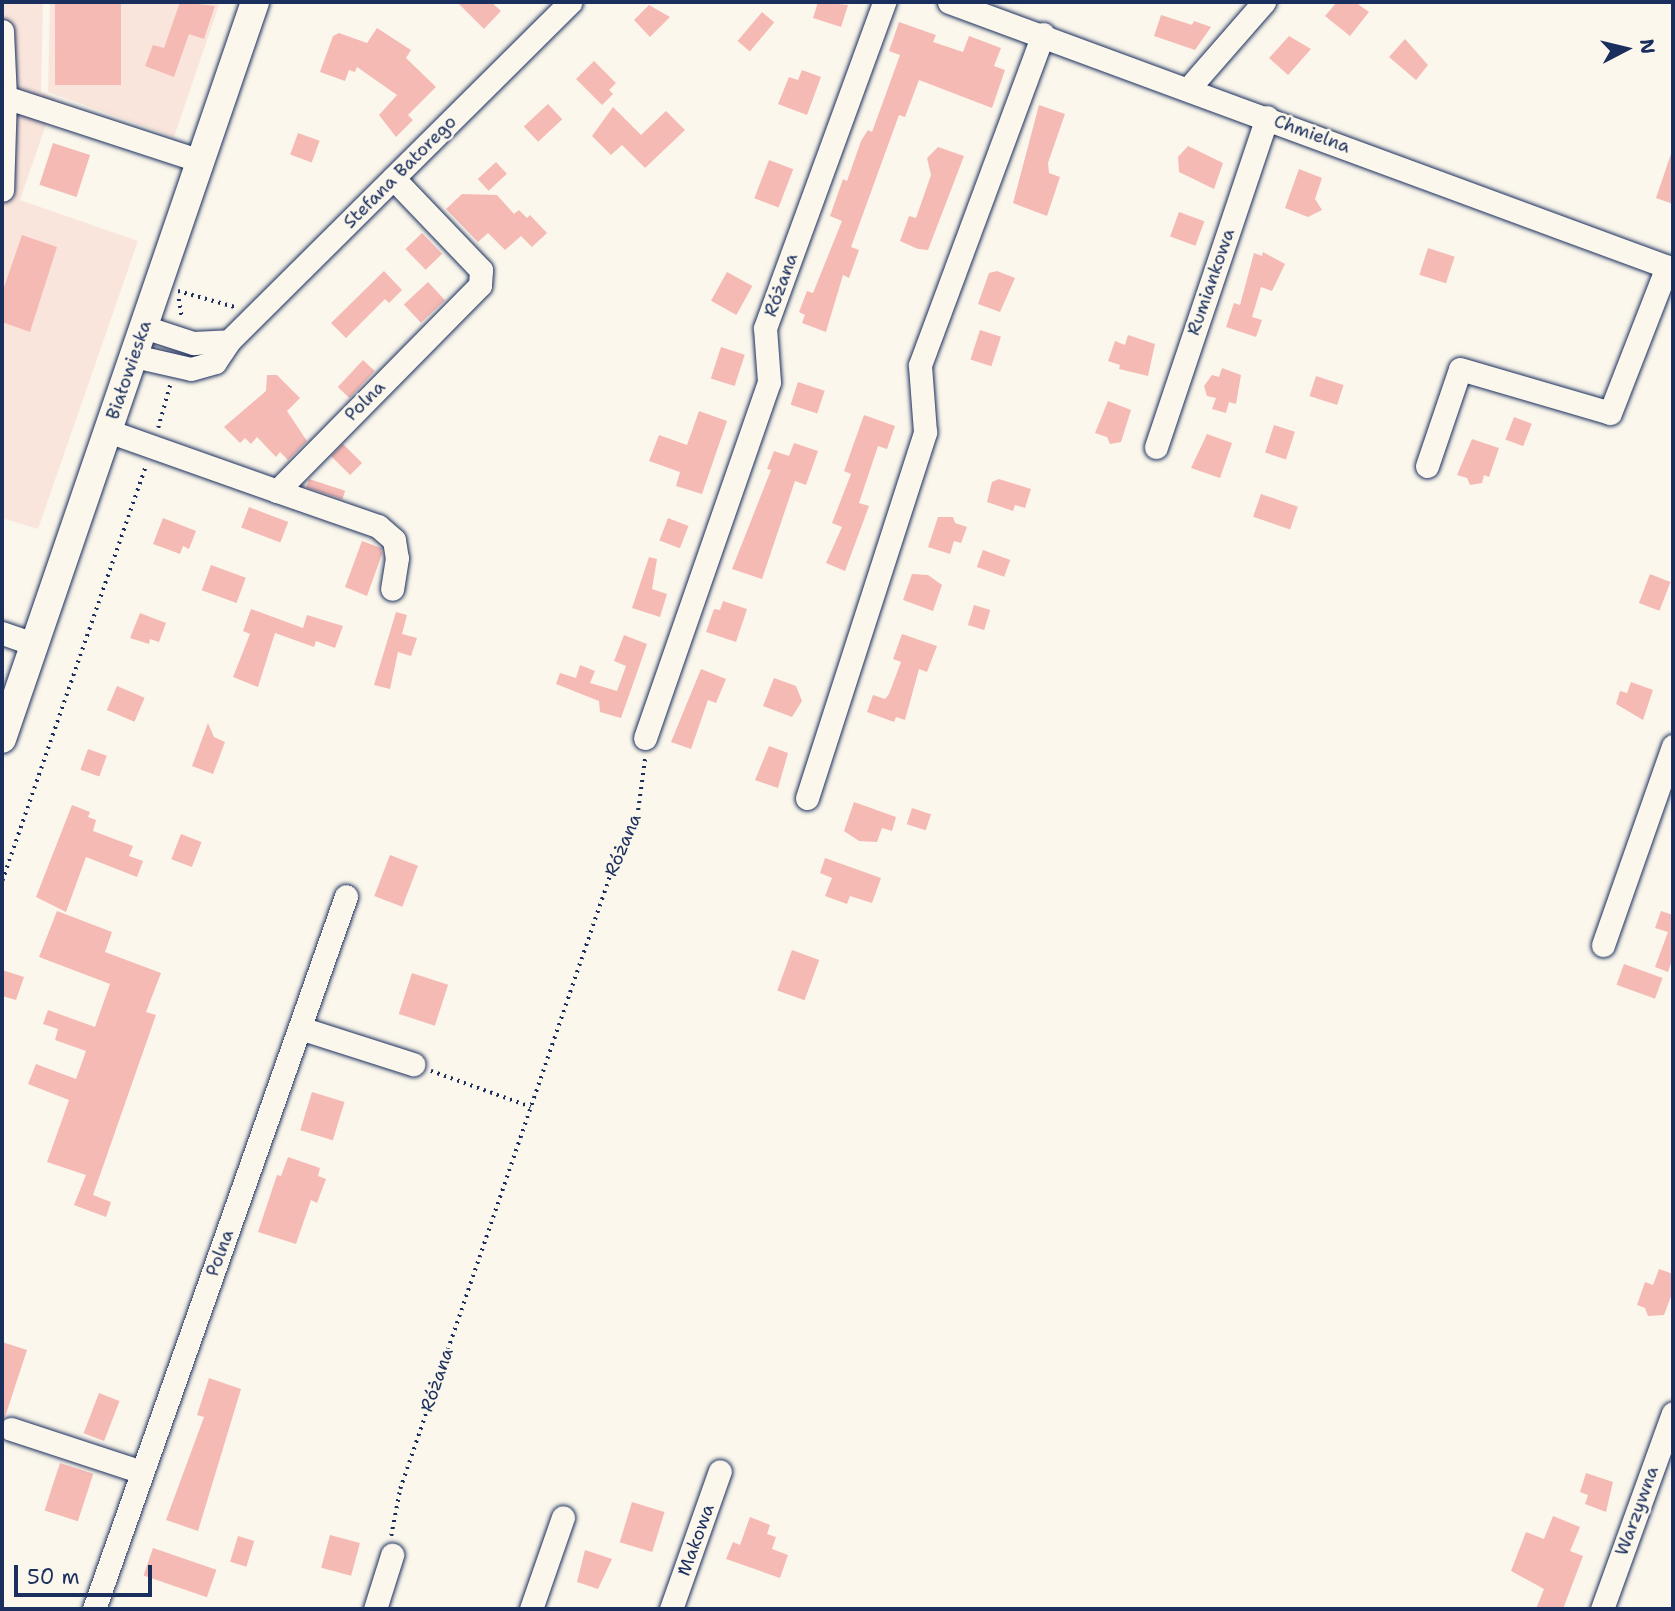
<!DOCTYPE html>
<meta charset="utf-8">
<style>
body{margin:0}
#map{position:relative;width:1675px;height:1611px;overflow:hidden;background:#fbf7ec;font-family:"Shantell Sans",sans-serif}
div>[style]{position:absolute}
.built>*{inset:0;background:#fae5dc}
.building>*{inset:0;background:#f6bab5;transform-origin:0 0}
.path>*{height:3.5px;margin-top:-1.75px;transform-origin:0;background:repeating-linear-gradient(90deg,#1b2f5e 0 2px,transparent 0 7px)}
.roads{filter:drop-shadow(0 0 2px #1b2f5e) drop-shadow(0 0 2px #1b2f5e)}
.minor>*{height:23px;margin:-11.5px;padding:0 11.5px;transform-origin:11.5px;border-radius:11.5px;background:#fbf7ec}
.major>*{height:28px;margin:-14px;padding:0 14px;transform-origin:14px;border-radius:14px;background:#fbf7ec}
span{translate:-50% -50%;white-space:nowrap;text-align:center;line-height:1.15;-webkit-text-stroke:5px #fbf7ec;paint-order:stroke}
.street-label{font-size:18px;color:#1b2f5e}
.frame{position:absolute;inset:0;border:4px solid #1b2f5e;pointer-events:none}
.north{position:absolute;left:1591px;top:14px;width:70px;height:70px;-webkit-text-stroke:5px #fbf7ec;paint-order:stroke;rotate:83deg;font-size:19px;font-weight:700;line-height:28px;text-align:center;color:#1b2f5e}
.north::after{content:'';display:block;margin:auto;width:24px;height:32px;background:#1b2f5e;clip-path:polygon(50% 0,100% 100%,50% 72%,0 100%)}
.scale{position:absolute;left:14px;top:1565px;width:138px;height:32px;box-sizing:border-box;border:4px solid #1b2f5e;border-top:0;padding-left:9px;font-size:21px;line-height:24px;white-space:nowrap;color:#1b2f5e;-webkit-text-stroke:5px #fbf7ec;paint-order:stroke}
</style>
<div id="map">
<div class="built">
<div style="clip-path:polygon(2px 2px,43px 2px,41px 92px,55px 98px,20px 200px,138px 241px,38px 529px,2px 518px)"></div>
<div style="clip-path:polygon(50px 2px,220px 2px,174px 137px,48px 92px)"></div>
</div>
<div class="building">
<div style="left:55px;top:2px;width:66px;height:83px"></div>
<div style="clip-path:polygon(180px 2px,215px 6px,204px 39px,189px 34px,174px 77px,145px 66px,153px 45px,164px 48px)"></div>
<div style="clip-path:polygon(457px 2px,491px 2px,501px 11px,484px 29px)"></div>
<div style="clip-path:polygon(818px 2px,848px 5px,841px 27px,813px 18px)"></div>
<div style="clip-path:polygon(1337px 2px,1355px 2px,1369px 12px,1350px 36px,1325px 16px)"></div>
<div style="clip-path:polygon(649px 5px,670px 17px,650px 37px,634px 20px)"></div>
<div style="left:762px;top:12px;width:16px;height:38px;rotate:40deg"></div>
<div style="clip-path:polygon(1161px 15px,1192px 25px,1194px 21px,1211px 27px,1195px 50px,1154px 36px)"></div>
<div style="clip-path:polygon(899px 22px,936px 35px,933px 42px,963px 52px,969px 36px,1001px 48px,994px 66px,1005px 70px,992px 108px,919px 80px,905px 117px,899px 115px,851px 247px,859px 250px,849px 278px,843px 275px,826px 332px,802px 323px,805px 315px,799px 312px,807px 291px,813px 293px,842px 221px,830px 216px,843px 179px,847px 181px,861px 141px,868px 130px,872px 132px,900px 55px,889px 51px)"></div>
<div style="clip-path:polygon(377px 28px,411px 50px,406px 58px,436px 87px,408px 115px,413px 120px,396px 137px,379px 115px,397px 95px,357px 67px,355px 72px,349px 70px,345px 81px,320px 72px,333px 36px,339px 33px,367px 43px)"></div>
<div style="clip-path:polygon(1289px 36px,1311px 49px,1288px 75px,1269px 58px)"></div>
<div style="clip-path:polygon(1405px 39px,1428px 65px,1416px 80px,1389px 57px)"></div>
<div style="clip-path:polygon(594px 61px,616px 83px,609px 90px,613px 94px,602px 105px,576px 79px)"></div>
<div style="clip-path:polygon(802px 70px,821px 77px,807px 115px,778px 104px,789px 77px,798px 80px)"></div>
<div style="left:548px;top:104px;width:21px;height:33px;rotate:47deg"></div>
<div style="clip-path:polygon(1039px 105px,1065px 114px,1048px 163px,1049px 173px,1060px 177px,1047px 216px,1013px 203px)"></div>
<div style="clip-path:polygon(613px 107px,641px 135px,666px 111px,685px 130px,645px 168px,622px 145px,611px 155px,592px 136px)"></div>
<div style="left:298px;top:133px;width:23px;height:23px;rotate:20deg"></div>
<div style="left:53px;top:143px;width:39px;height:44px;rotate:18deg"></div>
<div style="clip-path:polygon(1188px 146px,1223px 163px,1214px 189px,1179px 172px,1178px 157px)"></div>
<div style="clip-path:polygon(938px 147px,964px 156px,928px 250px,918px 249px,900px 241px,909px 216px,916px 218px,931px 175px,927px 158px)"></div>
<div style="clip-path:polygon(1671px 154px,1673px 154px,1673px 204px,1656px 198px)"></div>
<div style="left:769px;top:160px;width:26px;height:41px;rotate:21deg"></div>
<div style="left:496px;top:162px;width:16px;height:25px;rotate:47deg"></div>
<div style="clip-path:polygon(1299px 169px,1322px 178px,1315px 199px,1322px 210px,1308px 217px,1285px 208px)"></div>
<div style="clip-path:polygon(462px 194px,497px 195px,514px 214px,519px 210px,527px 218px,530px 215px,547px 233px,532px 247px,521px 236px,505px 250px,488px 233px,478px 242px,446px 209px)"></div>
<div style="left:1179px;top:212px;width:27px;height:26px;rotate:20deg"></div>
<div style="left:422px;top:233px;width:29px;height:23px;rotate:46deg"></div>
<div style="clip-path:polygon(22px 235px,57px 247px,30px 332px,2px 322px,2px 293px)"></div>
<div style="left:1428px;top:248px;width:28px;height:28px;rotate:18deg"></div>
<div style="clip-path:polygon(1263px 252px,1285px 264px,1272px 291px,1261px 287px,1252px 317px,1262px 320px,1256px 337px,1226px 327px,1234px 303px,1240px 305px,1254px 253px,1262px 256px)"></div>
<div style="clip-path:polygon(384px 271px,402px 290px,389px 303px,385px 299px,346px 338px,331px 323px)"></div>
<div style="clip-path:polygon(997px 271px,1015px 278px,1000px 312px,978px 304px,989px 273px)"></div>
<div style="left:727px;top:272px;width:29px;height:33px;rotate:29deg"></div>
<div style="left:428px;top:282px;width:25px;height:33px;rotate:47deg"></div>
<div style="left:980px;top:330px;width:22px;height:31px;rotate:18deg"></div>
<div style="clip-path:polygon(1128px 335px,1155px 344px,1148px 376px,1119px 369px,1120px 365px,1108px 361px,1115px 341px,1125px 345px)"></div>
<div style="left:721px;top:347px;width:25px;height:33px;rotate:18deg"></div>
<div style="left:363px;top:360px;width:16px;height:37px;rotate:43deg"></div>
<div style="clip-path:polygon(1222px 368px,1241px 375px,1236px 404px,1229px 402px,1226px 413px,1212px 409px,1216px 398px,1207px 396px,1204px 386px,1212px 375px,1219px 377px)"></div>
<div style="clip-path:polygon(267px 375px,277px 375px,300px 398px,287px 411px,307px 441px,288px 460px,280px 452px,276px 457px,257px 437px,251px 444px,245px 438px,240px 443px,224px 427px,266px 391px)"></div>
<div style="left:1316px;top:376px;width:29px;height:21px;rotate:18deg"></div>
<div style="left:798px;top:382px;width:28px;height:24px;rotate:18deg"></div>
<div style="clip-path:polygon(1108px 401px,1131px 410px,1121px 442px,1110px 444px,1107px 437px,1095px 433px)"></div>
<div style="clip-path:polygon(699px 411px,727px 421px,702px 494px,676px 486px,680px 472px,649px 461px,659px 435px,687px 445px)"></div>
<div style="clip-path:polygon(864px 415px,895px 426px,887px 449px,878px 446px,859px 503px,869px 506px,845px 571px,826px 563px,842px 527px,832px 523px,851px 474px,844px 471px)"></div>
<div style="left:1514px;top:417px;width:19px;height:24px;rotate:21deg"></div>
<div style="left:1274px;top:425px;width:22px;height:29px;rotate:18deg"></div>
<div style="clip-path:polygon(1207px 434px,1232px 443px,1220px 478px,1191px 468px)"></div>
<div style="clip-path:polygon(1472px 439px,1499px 448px,1489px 477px,1484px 475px,1482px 483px,1470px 485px,1467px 478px,1457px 475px)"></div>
<div style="clip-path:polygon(794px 443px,818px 451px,806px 485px,795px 481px,762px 579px,732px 569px,771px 470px,767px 469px,774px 451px,789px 456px)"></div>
<div style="left:343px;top:444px;width:27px;height:17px;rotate:45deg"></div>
<div style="left:309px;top:479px;width:38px;height:9px;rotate:18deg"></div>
<div style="clip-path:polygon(999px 479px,1031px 489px,1025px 508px,1015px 505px,1013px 511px,987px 502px,992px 482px)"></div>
<div style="left:1261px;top:494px;width:39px;height:24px;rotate:19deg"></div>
<div style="left:249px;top:507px;width:42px;height:22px;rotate:21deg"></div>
<div style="clip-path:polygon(938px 517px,953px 517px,955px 523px,967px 527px,961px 543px,954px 541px,950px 554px,928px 547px)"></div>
<div style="clip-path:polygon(163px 518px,196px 531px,189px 549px,183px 546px,180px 554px,153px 544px)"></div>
<div style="left:668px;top:518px;width:22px;height:24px;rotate:21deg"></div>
<div style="clip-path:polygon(362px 541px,381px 548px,382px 554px,367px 596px,345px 587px)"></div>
<div style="left:983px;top:550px;width:29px;height:18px;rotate:20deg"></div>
<div style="clip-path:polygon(649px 557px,657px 559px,652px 589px,667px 594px,660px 617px,632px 608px)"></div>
<div style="left:211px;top:565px;width:37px;height:27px;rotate:20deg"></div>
<div style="clip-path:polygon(912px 574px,928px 575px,942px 585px,933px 611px,903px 600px)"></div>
<div style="left:1650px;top:574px;width:22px;height:31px;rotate:21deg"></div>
<div style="clip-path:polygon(723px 601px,747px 609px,736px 642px,706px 632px,714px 609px,720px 610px)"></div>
<div style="left:974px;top:605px;width:17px;height:21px;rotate:17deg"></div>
<div style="clip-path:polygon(251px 609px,303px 628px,307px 615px,343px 626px,335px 648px,316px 641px,314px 647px,275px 633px,258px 687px,233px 677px,250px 634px,243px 631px)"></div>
<div style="clip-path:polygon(396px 612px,407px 615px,402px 634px,417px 638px,411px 656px,398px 652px,390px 689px,374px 685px)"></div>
<div style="clip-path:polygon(140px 613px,166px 623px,159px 642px,150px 639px,149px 644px,130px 638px)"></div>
<div style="clip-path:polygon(902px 634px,937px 646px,927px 672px,919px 669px,905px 720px,896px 717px,894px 722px,867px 712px,873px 695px,885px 699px,889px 694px,901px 662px,893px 659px)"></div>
<div style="clip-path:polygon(624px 635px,647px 644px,621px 718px,600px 712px,599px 701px,556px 684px,560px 673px,576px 678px,580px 665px,595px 671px,590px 683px,617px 691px,626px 666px,614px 661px)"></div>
<div style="clip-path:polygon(701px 669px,726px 679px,716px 703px,708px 700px,691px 749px,671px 742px)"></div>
<div style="clip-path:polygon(774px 678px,796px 686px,802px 701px,792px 717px,763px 706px)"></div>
<div style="clip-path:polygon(1631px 682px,1653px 690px,1643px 720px,1616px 704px,1620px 691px,1627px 693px)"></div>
<div style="left:117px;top:686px;width:30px;height:26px;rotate:23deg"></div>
<div style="clip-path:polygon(208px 723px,214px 737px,225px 742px,213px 774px,192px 766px)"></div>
<div style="clip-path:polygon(769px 746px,788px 753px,778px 788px,755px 780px)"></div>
<div style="left:88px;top:749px;width:20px;height:22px;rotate:20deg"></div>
<div style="clip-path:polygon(854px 802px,896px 817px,892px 831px,882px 828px,877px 842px,859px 841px,844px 831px)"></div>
<div style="clip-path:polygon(72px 805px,90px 812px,88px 817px,96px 820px,93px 831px,133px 846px,129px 856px,143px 861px,137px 877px,86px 857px,66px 912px,36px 897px)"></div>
<div style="left:912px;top:808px;width:20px;height:17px;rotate:18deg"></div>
<div style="left:181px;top:834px;width:22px;height:27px;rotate:21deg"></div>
<div style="left:390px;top:855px;width:30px;height:44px;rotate:21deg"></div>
<div style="clip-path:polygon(825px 858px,881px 878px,872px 903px,850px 896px,847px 904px,825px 896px,832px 878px,820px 873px)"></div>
<div style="clip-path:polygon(57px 911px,112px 932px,105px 952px,161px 973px,146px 1012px,156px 1015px,93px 1195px,111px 1202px,106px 1217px,74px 1205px,86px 1175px,47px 1162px,69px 1100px,28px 1084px,36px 1064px,76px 1079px,86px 1051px,55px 1040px,58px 1029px,43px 1024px,48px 1010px,95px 1027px,110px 984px,39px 957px)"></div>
<div style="clip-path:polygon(1661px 911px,1673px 915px,1673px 957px,1668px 972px,1655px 967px,1668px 932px,1655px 928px)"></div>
<div style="left:792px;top:950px;width:29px;height:43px;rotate:20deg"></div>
<div style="left:1624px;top:964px;width:41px;height:22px;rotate:20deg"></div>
<div style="clip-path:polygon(2px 970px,24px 977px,16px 1000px,2px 996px)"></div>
<div style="left:412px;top:973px;width:38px;height:43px;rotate:18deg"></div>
<div style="left:312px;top:1092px;width:34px;height:40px;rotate:17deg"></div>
<div style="clip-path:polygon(288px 1157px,320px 1168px,318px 1176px,326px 1179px,317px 1203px,311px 1200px,296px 1244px,258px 1232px,277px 1175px,281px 1176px)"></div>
<div style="clip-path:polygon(1659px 1269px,1673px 1274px,1673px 1291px,1664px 1315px,1648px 1316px,1645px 1308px,1637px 1305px,1645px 1282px,1653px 1285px)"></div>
<div style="clip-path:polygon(2px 1342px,27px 1350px,5px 1417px,2px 1416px)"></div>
<div style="clip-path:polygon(209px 1378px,241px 1389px,198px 1531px,166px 1520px,204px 1417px,197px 1415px)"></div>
<div style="left:99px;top:1393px;width:22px;height:43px;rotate:21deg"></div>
<div style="left:60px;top:1463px;width:35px;height:50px;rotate:18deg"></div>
<div style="clip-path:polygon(1586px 1473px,1613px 1482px,1606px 1512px,1585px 1504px,1588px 1495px,1580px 1492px)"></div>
<div style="left:632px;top:1502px;width:34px;height:42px;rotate:17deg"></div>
<div style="clip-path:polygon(1553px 1516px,1580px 1527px,1570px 1551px,1583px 1556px,1563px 1609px,1536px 1609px,1544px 1589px,1511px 1571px,1526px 1532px,1544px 1539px)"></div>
<div style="clip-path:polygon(750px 1517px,770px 1525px,767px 1534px,776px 1537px,772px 1549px,788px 1555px,780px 1578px,726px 1559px,733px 1542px,740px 1545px)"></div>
<div style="left:330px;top:1535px;width:31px;height:34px;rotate:15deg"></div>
<div style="left:238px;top:1536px;width:17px;height:27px;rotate:17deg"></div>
<div style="left:153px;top:1548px;width:67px;height:29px;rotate:19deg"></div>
<div style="clip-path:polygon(585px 1550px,612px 1559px,598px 1589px,577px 1582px)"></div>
</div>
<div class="path">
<div style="left:178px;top:291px;width:59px;rotate:15.7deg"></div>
<div style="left:179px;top:299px;width:20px;rotate:81deg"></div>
<div style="left:158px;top:428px;width:45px;rotate:-74.4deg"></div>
<div style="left:2px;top:881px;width:440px;rotate:-70.9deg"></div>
<div style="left:431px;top:1071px;width:106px;rotate:19.8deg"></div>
<div style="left:391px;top:1536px;width:48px;rotate:-79.2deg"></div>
<div style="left:400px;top:1489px;width:673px;rotate:-71.11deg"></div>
<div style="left:618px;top:852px;width:40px;rotate:-62deg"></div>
<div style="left:637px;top:817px;width:60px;rotate:-82.3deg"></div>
</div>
<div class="roads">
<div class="minor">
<div style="left:949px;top:2px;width:772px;rotate:20.24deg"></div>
<div style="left:2px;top:31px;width:66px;rotate:87.4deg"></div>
<div style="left:5px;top:97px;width:93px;rotate:91.8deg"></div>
<div style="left:1188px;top:89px;width:116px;rotate:-48.9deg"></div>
<div style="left:5px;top:97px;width:206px;rotate:18.1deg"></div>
<div style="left:144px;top:327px;width:52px;rotate:18.1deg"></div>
<div style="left:193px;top:343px;width:36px;rotate:-3deg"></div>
<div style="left:134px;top:356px;width:58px;rotate:12.8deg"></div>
<div style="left:191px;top:369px;width:25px;rotate:-16deg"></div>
<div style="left:215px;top:362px;width:25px;rotate:-56deg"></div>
<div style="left:229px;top:341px;width:481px;rotate:-44.8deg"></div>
<div style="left:108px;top:431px;width:179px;rotate:19.5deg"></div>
<div style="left:277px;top:491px;width:289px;rotate:-45.4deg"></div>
<div style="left:480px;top:285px;width:15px;rotate:-86deg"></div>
<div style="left:481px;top:270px;width:127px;rotate:-133.7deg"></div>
<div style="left:1156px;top:447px;width:348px;rotate:-71.4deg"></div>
<div style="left:1427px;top:466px;width:102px;rotate:-71.2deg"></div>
<div style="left:1460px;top:369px;width:156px;rotate:16.3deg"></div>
<div style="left:1610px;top:413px;width:157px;rotate:-68.7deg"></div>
<div style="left:277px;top:491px;width:107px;rotate:19.1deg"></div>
<div style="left:378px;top:526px;width:21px;rotate:41deg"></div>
<div style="left:394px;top:540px;width:18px;rotate:81deg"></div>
<div style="left:397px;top:558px;width:31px;rotate:99deg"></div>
<div style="left:2px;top:633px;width:34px;rotate:19deg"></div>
<div style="left:645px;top:738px;width:377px;rotate:-70.8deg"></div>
<div style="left:769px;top:382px;width:54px;rotate:-94.2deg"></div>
<div style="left:765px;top:328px;width:347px;rotate:-69.9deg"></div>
<div style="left:807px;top:798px;width:385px;rotate:-72.1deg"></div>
<div style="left:925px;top:432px;width:67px;rotate:-94.3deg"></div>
<div style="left:920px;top:365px;width:353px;rotate:-69.6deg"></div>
<div style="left:1603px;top:945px;width:211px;rotate:-70.6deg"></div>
<div style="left:300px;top:1028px;width:119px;rotate:17.7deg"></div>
<div style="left:11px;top:1429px;width:138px;rotate:18.2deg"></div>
<div style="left:94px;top:1609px;width:756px;rotate:-70.53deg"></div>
<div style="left:375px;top:1609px;width:57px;rotate:-72.5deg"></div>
<div style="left:531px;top:1609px;width:97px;rotate:-70.8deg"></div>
<div style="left:671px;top:1609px;width:146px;rotate:-70.5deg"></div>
<div style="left:1602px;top:1609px;width:208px;rotate:-70.1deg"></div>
</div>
<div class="major">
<div style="left:2px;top:739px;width:779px;rotate:-71.05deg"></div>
</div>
</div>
<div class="street-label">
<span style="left:1312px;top:134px;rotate:20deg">Chmielna</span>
<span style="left:400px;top:172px;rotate:-45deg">Stefana Batorego</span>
<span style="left:1211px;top:282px;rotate:-71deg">Rumiankowa</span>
<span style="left:781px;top:285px;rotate:-70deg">Różana</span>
<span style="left:129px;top:370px;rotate:-71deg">Białowieska</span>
<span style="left:365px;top:401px;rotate:-45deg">Polna</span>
<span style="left:623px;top:845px;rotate:-67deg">Różana</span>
<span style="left:220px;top:1253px;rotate:-70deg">Polna</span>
<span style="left:437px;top:1380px;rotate:-71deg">Różana</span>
<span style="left:1637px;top:1511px;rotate:-70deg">Warzywna</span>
<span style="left:696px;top:1540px;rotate:-70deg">Makowa</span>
</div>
<div class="frame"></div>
<div class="north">N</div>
<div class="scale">50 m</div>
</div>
